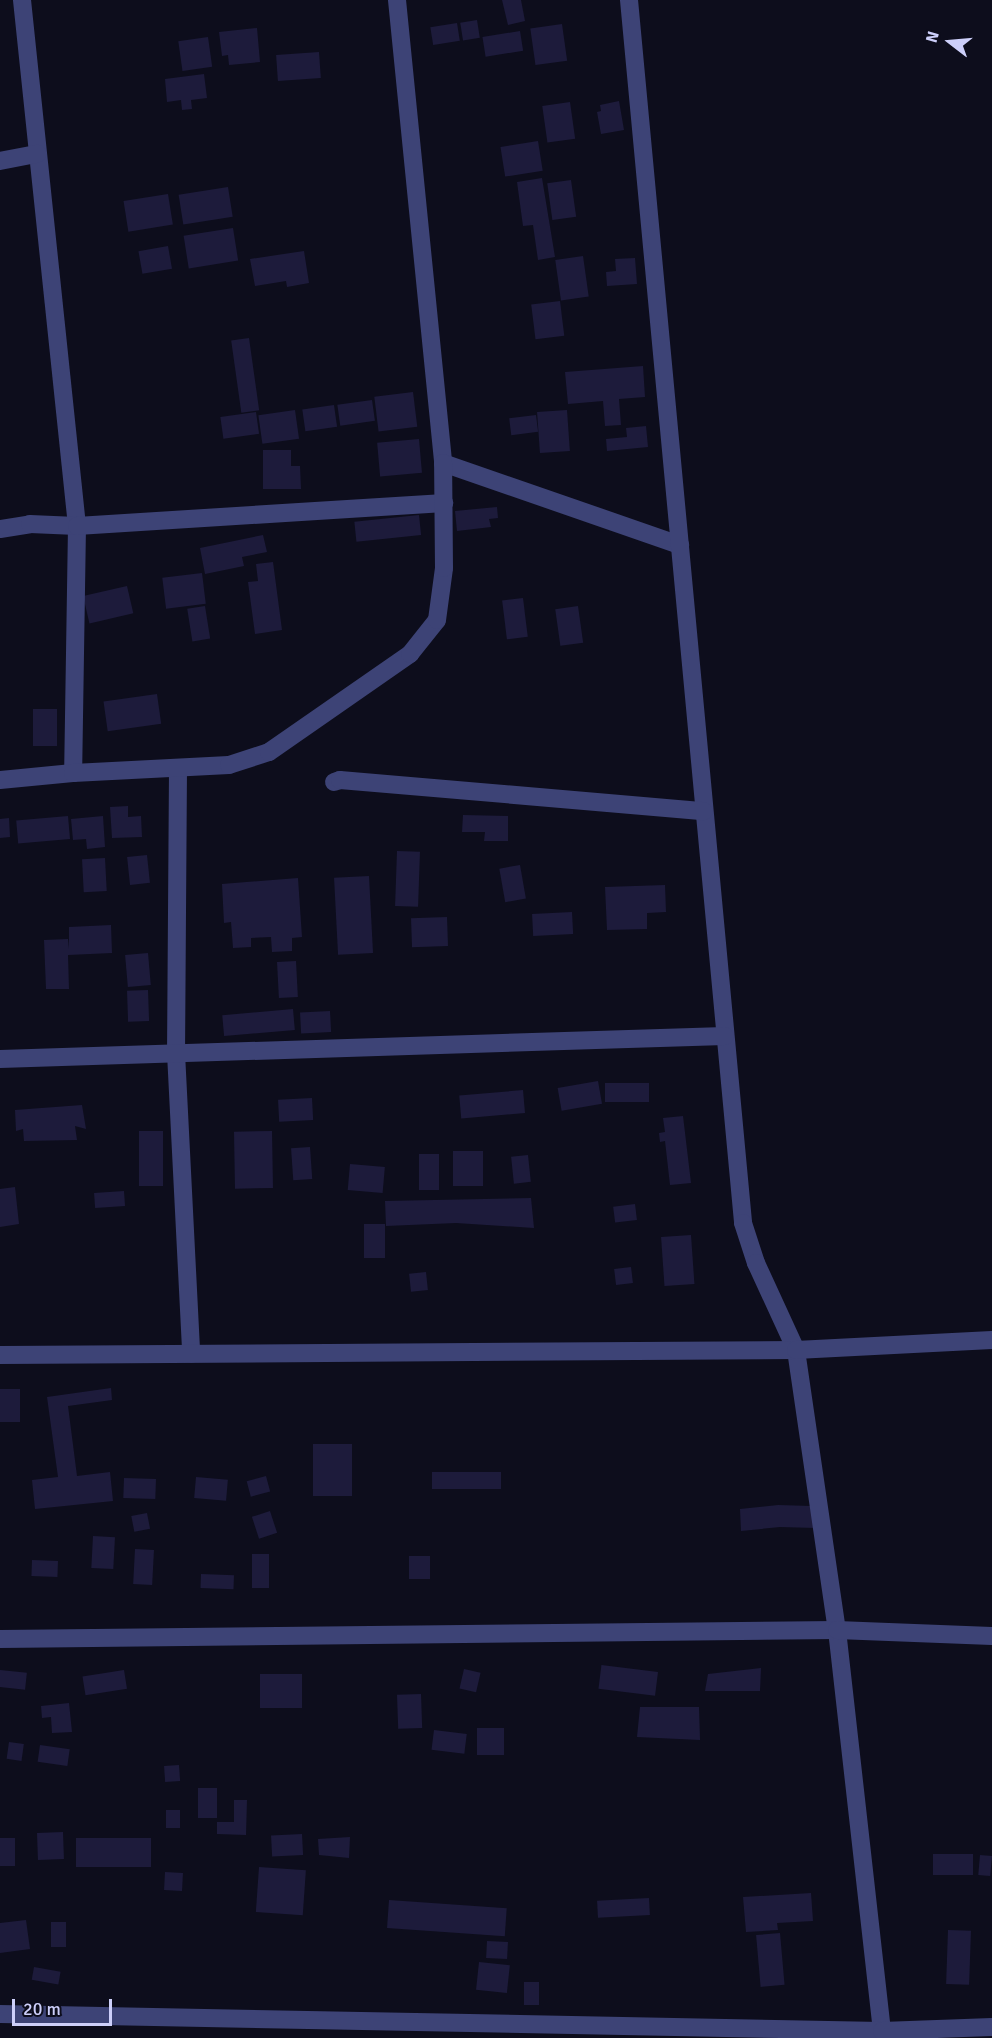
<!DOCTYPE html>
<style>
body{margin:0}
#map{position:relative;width:992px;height:2038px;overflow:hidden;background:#0d0d1c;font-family:Signika,sans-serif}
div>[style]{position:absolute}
.building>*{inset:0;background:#1d1b3b;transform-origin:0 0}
.minor>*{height:18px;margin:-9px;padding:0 9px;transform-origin:9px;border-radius:9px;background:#3d4376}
span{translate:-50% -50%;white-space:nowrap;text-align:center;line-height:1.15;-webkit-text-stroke:4.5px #0d0d1c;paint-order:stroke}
.north{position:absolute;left:920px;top:12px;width:60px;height:60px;-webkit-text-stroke:4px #0d0d1c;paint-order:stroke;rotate:286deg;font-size:16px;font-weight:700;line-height:24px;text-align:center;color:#cdcffa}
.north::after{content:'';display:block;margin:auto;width:21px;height:27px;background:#cdcffa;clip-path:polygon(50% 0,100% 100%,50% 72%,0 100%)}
.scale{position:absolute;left:12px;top:1999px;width:100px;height:27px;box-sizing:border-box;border:3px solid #cdcffa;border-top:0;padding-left:8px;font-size:18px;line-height:21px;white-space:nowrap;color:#cdcffa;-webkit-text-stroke:4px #0d0d1c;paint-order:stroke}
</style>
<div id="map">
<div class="building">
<div style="clip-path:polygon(502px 0,521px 0,525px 21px,508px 25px)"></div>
<div style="left:477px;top:20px;width:18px;height:17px;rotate:81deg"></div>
<div style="left:457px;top:23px;width:18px;height:27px;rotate:81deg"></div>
<div style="left:562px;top:24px;width:37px;height:32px;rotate:82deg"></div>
<div style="clip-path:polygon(257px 28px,260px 62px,229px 65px,228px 55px,222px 56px,219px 32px)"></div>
<div style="left:520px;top:31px;width:20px;height:38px;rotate:81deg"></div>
<div style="left:208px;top:37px;width:30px;height:30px;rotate:82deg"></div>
<div style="left:319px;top:52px;width:26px;height:43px;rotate:86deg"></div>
<div style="clip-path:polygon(204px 74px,207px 98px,191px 100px,192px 109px,182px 110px,181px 100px,167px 102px,165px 79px)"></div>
<div style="clip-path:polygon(619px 101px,624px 130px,601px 134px,597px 112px,601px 111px,600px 105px)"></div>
<div style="left:570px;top:102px;width:37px;height:28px;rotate:82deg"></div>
<div style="left:538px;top:141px;width:30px;height:38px;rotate:81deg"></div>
<div style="clip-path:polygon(542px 178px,555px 257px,538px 260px,533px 225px,523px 226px,517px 182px)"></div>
<div style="left:571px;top:180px;width:37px;height:24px;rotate:82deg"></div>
<div style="left:228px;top:187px;width:30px;height:50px;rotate:81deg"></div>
<div style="left:168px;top:194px;width:31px;height:45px;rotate:81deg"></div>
<div style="left:233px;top:228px;width:33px;height:50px;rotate:81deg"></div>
<div style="left:168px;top:246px;width:23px;height:30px;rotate:80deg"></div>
<div style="clip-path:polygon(304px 251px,309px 283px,287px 287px,286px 281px,255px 286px,250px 259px)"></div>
<div style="left:583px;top:256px;width:41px;height:28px;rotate:82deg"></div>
<div style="clip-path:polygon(635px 258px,637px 284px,607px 286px,606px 272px,616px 271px,615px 259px)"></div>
<div style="left:560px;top:301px;width:35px;height:29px;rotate:83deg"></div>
<div style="left:249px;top:338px;width:73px;height:18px;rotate:82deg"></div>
<div style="clip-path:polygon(643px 366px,645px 397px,619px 399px,621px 425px,605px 426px,603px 401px,568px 404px,565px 372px)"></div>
<div style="left:413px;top:392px;width:35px;height:39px;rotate:83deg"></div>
<div style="left:372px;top:400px;width:21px;height:35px;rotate:82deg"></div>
<div style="left:334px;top:405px;width:22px;height:32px;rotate:82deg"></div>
<div style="left:295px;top:410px;width:29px;height:37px;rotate:82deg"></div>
<div style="left:567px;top:410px;width:41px;height:30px;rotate:86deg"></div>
<div style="left:256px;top:412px;width:22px;height:36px;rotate:82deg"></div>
<div style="left:536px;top:415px;width:17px;height:27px;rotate:83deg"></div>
<div style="clip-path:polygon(646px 426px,648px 447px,607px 451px,606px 439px,627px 437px,626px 428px)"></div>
<div style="left:419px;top:439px;width:34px;height:42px;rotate:85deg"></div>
<div style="clip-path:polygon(263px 450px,291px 450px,291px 466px,300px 466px,301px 489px,263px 489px)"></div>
<div style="clip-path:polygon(497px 507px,498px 518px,489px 519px,491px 527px,457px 531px,455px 511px)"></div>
<div style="left:419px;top:515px;width:20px;height:65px;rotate:84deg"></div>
<div style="clip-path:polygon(263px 535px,267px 552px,242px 557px,244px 566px,205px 574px,200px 548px)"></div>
<div style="clip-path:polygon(273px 562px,282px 630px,255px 634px,248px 582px,258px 581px,256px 564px)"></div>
<div style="left:202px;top:573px;width:31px;height:40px;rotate:83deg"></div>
<div style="left:127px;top:586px;width:28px;height:45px;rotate:77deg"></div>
<div style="left:523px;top:598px;width:39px;height:21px;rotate:83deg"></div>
<div style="left:205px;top:606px;width:33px;height:18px;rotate:81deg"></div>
<div style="left:578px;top:606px;width:37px;height:23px;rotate:82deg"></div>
<div style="left:157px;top:694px;width:30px;height:54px;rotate:82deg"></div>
<div style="left:57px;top:709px;width:37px;height:24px;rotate:90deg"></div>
<div style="clip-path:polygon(128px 806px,128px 817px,141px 816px,142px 837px,112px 838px,110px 807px)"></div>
<div style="clip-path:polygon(463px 815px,508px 816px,508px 841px,484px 841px,485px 832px,462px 832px)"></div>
<div style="left:68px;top:816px;width:23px;height:52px;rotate:85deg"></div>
<div style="clip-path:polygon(103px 816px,105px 847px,87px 849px,86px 839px,73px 840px,71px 819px)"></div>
<div style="clip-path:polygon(9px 818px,10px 837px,0 838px,0 819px)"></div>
<div style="left:397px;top:851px;width:23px;height:55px;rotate:2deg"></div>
<div style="left:147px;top:855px;width:28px;height:20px;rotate:84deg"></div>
<div style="left:105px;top:858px;width:33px;height:23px;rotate:87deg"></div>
<div style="left:520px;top:865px;width:34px;height:21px;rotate:80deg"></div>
<div style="left:369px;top:876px;width:77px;height:35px;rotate:87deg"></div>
<div style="clip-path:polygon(298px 878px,302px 937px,292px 938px,292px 951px,272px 952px,271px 937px,251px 938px,251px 947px,233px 948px,231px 922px,224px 923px,222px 884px)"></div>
<div style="clip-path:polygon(665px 885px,666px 912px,647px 913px,647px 929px,607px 930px,605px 887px)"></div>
<div style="left:572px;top:912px;width:22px;height:40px;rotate:87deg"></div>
<div style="left:447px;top:917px;width:29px;height:36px;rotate:88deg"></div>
<div style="clip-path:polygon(111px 925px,112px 953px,68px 955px,69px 989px,46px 989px,44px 940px,68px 939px,69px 949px,69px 927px)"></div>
<div style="left:148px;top:953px;width:32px;height:23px;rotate:85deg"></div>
<div style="left:296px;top:961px;width:36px;height:19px;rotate:87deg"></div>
<div style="left:148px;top:990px;width:31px;height:21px;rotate:88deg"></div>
<div style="left:293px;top:1009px;width:21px;height:71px;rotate:85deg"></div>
<div style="left:330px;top:1011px;width:21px;height:30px;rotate:87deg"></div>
<div style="left:598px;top:1081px;width:23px;height:41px;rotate:80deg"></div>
<div style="left:649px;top:1083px;width:19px;height:44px;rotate:90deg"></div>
<div style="left:523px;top:1090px;width:23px;height:64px;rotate:85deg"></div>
<div style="left:312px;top:1098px;width:22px;height:34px;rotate:87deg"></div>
<div style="clip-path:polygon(82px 1105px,86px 1129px,75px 1126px,77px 1140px,24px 1141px,23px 1129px,16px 1131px,15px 1110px)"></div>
<div style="clip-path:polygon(683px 1116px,691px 1183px,670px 1185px,665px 1141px,660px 1142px,659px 1133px,665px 1132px,663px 1118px)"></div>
<div style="left:139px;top:1131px;width:24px;height:55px"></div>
<div style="left:272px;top:1131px;width:57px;height:38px;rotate:89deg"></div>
<div style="left:310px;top:1147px;width:32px;height:19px;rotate:86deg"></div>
<div style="left:453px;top:1151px;width:30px;height:35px"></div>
<div style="left:419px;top:1154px;width:20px;height:36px"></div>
<div style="left:528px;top:1155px;width:27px;height:17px;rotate:84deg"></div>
<div style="left:350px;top:1164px;width:35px;height:26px;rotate:5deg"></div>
<div style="clip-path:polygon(15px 1187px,19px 1224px,0 1227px,0 1189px)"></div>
<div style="left:124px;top:1191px;width:15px;height:30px;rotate:86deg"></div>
<div style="clip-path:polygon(531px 1198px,534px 1228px,456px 1223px,386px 1226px,385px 1201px)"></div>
<div style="left:635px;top:1204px;width:16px;height:22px;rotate:83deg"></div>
<div style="left:364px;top:1224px;width:21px;height:34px"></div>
<div style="left:691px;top:1235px;width:49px;height:30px;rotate:86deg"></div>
<div style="left:631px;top:1267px;width:16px;height:17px;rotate:83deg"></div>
<div style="left:426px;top:1272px;width:18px;height:17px;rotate:84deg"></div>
<div style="clip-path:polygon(111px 1388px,112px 1400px,68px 1406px,77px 1476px,110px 1472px,113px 1501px,35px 1509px,32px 1480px,58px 1477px,47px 1397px)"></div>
<div style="left:0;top:1389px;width:20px;height:33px"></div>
<div style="left:313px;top:1444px;width:39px;height:52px"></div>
<div style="left:501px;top:1472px;width:17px;height:69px;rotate:90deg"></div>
<div style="left:266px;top:1476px;width:16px;height:20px;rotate:75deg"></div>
<div style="left:196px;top:1477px;width:32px;height:21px;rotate:5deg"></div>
<div style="left:124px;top:1478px;width:32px;height:20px;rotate:2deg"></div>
<div style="clip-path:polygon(778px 1505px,811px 1506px,816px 1528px,780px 1527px,741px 1531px,740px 1509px)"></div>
<div style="left:270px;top:1511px;width:23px;height:19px;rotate:72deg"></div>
<div style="left:147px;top:1513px;width:16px;height:16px;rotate:79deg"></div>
<div style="left:93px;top:1536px;width:22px;height:32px;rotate:3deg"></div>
<div style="left:135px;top:1549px;width:19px;height:35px;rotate:3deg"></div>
<div style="left:252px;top:1554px;width:17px;height:34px"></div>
<div style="left:430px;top:1556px;width:23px;height:21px;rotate:90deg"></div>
<div style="left:32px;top:1560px;width:26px;height:16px;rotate:2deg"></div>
<div style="left:201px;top:1574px;width:33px;height:14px;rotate:2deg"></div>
<div style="clip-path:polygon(761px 1668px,760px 1691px,705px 1691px,708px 1674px)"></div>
<div style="left:464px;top:1669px;width:17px;height:20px;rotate:13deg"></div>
<div style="left:0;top:1670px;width:27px;height:17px;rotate:6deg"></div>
<div style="left:124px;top:1670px;width:19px;height:42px;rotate:81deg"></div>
<div style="left:658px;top:1672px;width:24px;height:57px;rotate:97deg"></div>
<div style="left:302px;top:1674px;width:34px;height:42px;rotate:90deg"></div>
<div style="left:421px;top:1694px;width:34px;height:24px;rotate:88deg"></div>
<div style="clip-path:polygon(69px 1703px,72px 1732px,52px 1733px,51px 1717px,42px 1718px,41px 1706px)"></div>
<div style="clip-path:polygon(640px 1707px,699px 1707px,700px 1740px,637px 1737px)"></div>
<div style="left:477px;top:1728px;width:27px;height:27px"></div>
<div style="left:434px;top:1730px;width:33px;height:20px;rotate:7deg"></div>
<div style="left:9px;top:1742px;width:15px;height:17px;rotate:8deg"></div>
<div style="left:40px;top:1745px;width:30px;height:17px;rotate:8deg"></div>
<div style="left:179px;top:1765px;width:16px;height:15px;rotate:86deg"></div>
<div style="left:198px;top:1788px;width:19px;height:30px"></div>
<div style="clip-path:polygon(234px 1800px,247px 1800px,246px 1835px,217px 1834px,217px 1822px,234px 1822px)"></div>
<div style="left:166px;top:1810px;width:14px;height:18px"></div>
<div style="left:63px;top:1832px;width:27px;height:26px;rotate:88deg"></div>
<div style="left:302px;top:1834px;width:21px;height:31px;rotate:87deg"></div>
<div style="clip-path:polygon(350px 1837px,349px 1858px,319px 1855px,318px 1839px)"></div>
<div style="left:0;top:1838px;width:15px;height:28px"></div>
<div style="left:76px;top:1838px;width:75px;height:29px"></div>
<div style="left:973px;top:1854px;width:21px;height:40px;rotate:90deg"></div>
<div style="left:980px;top:1855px;width:12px;height:20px;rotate:5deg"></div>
<div style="left:259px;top:1867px;width:47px;height:45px;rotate:4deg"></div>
<div style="left:165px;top:1872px;width:18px;height:18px;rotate:3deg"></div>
<div style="clip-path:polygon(811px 1893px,813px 1921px,777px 1923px,778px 1930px,746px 1932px,743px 1897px)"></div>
<div style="left:649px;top:1898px;width:17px;height:52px;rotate:87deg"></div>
<div style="left:389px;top:1900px;width:118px;height:28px;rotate:4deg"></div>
<div style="clip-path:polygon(26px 1920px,30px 1949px,0 1953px,0 1923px)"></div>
<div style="left:51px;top:1922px;width:15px;height:25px"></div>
<div style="left:948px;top:1930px;width:23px;height:54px;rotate:2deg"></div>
<div style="left:780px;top:1933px;width:52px;height:24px;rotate:85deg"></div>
<div style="left:487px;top:1941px;width:21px;height:17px;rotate:3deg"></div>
<div style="left:479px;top:1962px;width:31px;height:28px;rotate:6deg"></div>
<div style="left:34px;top:1967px;width:27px;height:13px;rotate:10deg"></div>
<div style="left:524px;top:1982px;width:15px;height:23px"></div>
</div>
<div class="minor">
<div style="left:22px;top:0;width:529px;rotate:84.03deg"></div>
<div style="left:77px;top:526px;width:247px;rotate:90.9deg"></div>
<div style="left:397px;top:0;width:465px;rotate:84.3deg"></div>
<div style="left:443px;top:463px;width:251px;rotate:19.1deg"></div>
<div style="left:629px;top:0;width:1228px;rotate:84.67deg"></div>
<div style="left:743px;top:1223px;width:42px;rotate:72deg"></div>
<div style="left:756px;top:1263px;width:96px;rotate:65.3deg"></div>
<div style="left:796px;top:1350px;width:283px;rotate:81.7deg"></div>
<div style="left:837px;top:1630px;width:411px;rotate:83.6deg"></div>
<div style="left:0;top:161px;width:38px;rotate:-11deg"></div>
<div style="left:0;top:529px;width:30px;rotate:-9deg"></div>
<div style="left:30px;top:524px;width:47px;rotate:2.4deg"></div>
<div style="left:77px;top:526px;width:368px;rotate:-3.6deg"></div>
<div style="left:178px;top:769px;width:284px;rotate:90.4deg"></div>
<div style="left:176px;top:1053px;width:301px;rotate:87.1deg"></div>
<div style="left:0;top:780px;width:73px;rotate:-5.5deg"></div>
<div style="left:73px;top:773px;width:156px;rotate:-2.9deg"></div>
<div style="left:229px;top:765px;width:42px;rotate:-18deg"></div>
<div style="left:269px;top:752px;width:172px;rotate:-34.8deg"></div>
<div style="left:410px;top:654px;width:43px;rotate:-51.5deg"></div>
<div style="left:437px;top:620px;width:52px;rotate:-82.3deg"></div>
<div style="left:444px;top:568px;width:105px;rotate:-90.5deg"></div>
<div style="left:334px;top:782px;width:6px;rotate:-18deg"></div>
<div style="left:340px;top:780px;width:365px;rotate:4.9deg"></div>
<div style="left:0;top:1059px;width:725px;rotate:-1.82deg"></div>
<div style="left:0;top:1355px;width:796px;rotate:-0.36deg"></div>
<div style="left:796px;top:1350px;width:196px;rotate:-2.9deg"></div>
<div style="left:0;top:1639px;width:837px;rotate:-0.62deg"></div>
<div style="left:837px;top:1630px;width:155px;rotate:2.2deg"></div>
<div style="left:0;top:2014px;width:882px;rotate:1.1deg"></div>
<div style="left:882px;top:2031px;width:110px;rotate:-2.1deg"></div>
</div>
<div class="north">N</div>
<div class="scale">20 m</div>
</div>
